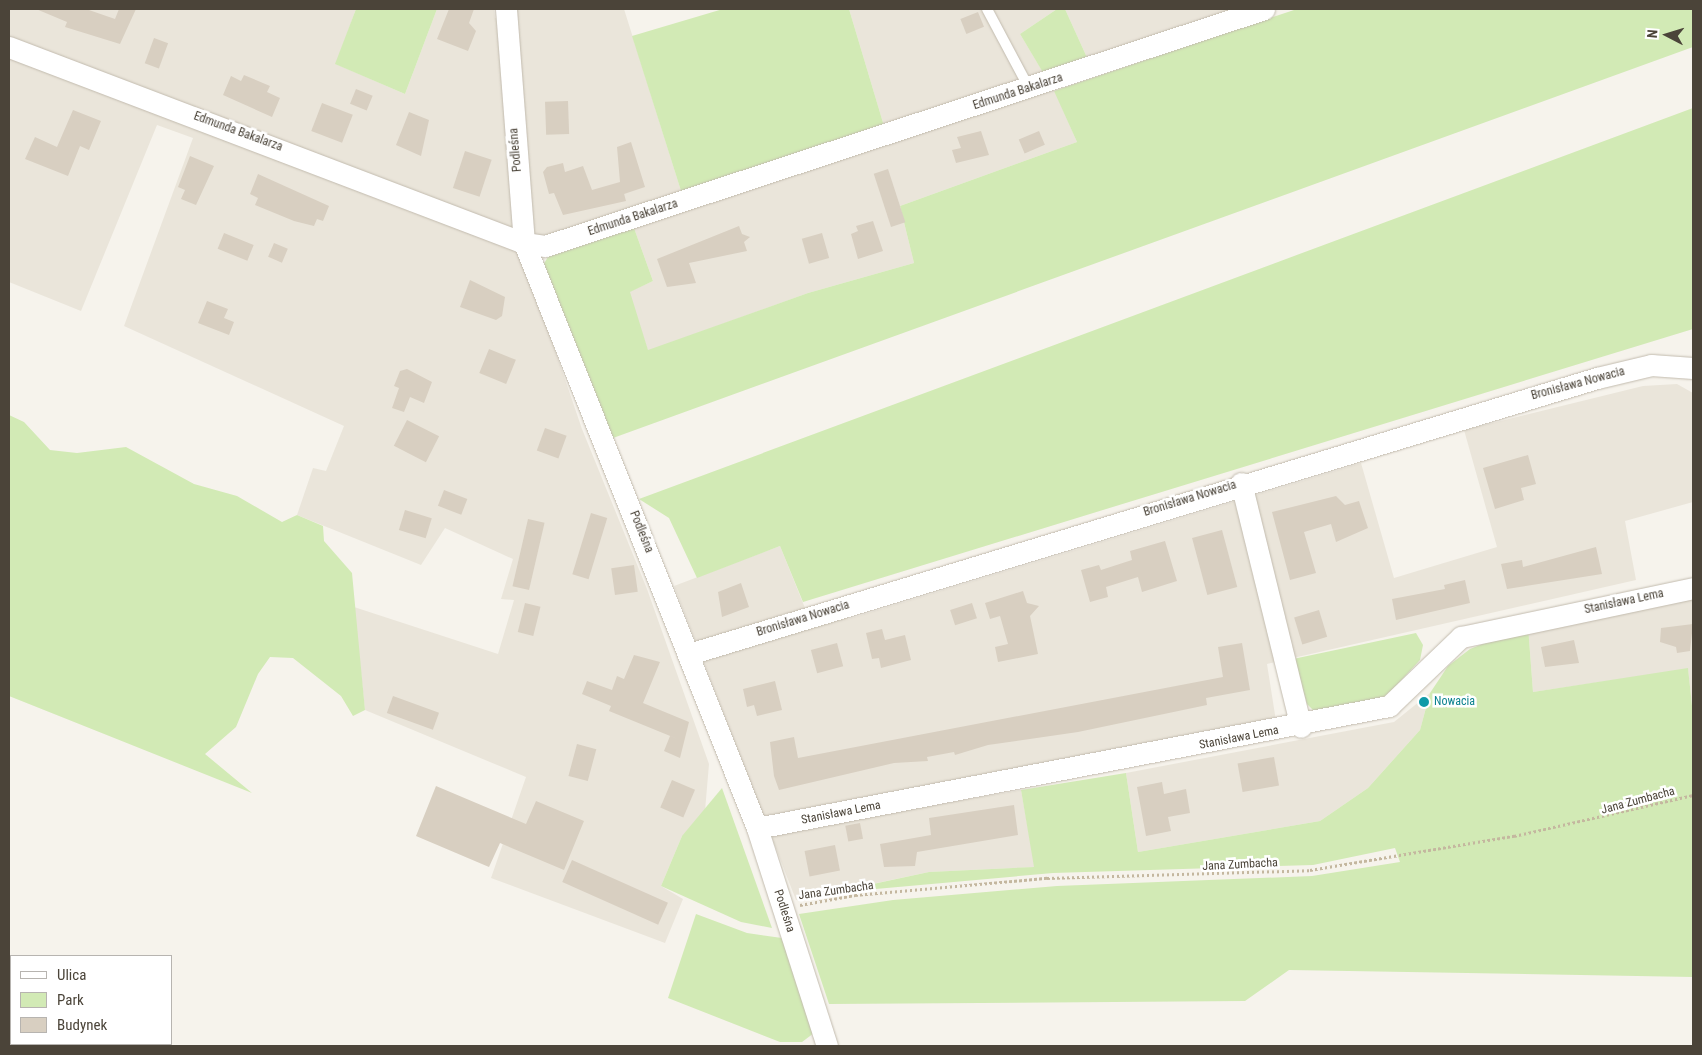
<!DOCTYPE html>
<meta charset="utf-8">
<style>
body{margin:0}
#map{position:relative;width:1702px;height:1055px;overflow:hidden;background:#f6f3ec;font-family:"Roboto Condensed",sans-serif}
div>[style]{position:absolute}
.residential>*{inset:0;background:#eae5da}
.green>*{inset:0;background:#d2eab5}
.building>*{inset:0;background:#d8cfc1;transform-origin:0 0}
.path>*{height:3px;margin-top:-1.5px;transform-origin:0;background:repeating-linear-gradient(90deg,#c4b79f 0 2.5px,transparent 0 5px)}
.roads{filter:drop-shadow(0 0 1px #c2bbae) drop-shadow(0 0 1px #c2bbae)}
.service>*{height:10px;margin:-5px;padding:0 5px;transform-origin:5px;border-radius:5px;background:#fff}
.minor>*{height:21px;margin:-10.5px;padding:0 10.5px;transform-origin:10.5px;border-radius:10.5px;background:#fff}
.dots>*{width:14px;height:14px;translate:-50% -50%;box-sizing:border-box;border:2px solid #fff;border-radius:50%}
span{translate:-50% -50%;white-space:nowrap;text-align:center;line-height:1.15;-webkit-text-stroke:5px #fff;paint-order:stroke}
.street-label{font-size:12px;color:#4b4439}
.culture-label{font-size:12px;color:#0d838f}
.left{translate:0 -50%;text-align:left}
.frame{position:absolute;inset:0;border:10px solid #4b4439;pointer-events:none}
.legend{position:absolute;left:10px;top:955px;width:162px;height:90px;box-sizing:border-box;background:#fff;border:1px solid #b7b4b0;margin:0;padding:6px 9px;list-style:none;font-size:15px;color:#4b4439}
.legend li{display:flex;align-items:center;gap:10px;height:25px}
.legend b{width:25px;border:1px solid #b7b4b0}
.north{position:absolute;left:1642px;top:10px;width:50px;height:50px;-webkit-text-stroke:4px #fff;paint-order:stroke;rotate:275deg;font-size:14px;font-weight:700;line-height:20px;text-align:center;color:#4b4439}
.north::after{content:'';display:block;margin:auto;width:18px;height:22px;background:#4b4439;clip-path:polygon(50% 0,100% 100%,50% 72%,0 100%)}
</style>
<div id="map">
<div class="residential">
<div style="clip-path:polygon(9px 9px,356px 9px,336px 64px,405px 94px,437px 9px,494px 9px,495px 18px,514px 13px,514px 9px,624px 9px,682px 194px,544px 238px,513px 227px,582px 429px,647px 589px,709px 764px,702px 846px,682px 836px,661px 886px,683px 899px,665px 943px,491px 878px,526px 777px,365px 710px,354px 607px,498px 654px,514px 600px,501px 599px,513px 559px,445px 528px,421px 565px,297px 515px,313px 468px,326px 471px,344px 426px,124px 326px,193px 138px,157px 125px,81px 311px,9px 282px)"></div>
<div style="clip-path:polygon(849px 9px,1057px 9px,1020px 34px,1056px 94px,1077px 142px,900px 206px,914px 263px,808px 293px,648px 351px,629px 292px,653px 281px,634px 228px,773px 163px,884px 126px)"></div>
<div style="clip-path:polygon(1065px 9px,1248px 9px,1089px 62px)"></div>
<div style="clip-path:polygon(1677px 384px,1693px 393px,1693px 502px,1625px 521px,1636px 580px,1267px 664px,1276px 721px,865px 817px,1021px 790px,1035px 867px,929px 872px,796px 900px,674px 586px,780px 546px,805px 608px,841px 599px,848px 619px,1361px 463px,1394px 578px,1497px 547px,1464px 430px,1643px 386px)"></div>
<div style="clip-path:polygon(1693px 591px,1693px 715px,1688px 669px,1533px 692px,1528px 626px)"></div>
<div style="clip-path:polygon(1430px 693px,1420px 730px,1368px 788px,1320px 821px,1138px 852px,1126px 773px,1394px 722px)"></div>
</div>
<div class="green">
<div style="clip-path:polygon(356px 9px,437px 9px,405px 94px,335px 64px)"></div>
<div style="clip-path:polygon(723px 9px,849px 9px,884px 126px,682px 194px,632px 36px)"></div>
<div style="clip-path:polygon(1057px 9px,1065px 9px,1089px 62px,1045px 76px,1020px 34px)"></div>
<div style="clip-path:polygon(1297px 9px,1693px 9px,1693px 47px,613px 438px,543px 265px,548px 257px,634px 228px,653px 281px,630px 292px,648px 350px,808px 293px,914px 263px,900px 206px,1077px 142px,1054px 91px)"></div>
<div style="clip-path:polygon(1693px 108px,1693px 329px,803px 602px,780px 546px,697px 578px,669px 518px,639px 499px)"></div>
<div style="clip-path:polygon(9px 415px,24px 422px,50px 450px,77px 453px,126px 447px,194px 484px,237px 496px,282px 522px,297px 515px,323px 526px,324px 541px,352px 573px,365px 710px,353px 716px,341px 696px,293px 658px,270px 657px,258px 674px,236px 727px,205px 754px,252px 793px,9px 696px)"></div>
<div style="clip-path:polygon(1528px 626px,1533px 692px,1688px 668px,1693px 715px,1693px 977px,1289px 970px,1245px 1001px,829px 1004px,799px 914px,893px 900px,1057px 886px,1312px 876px,1400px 862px,1395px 848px,1313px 865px,1053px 873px,831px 893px,929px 872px,1034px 867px,1021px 790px,1126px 773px,1138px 852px,1320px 821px,1368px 788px,1420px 730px,1430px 693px,1448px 666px,1470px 649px)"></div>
<div style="clip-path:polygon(1416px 633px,1423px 645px,1420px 660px,1382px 701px,1315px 712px,1307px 704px,1293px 659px)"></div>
<div style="clip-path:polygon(722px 788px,772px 928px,741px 922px,661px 886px,682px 836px)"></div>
<div style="clip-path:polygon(696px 914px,747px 933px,782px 938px,814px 1033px,802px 1042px,780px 1042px,668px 998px)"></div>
</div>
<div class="building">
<div style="clip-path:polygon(36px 9px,86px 9px,115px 19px,119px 9px,136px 9px,120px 44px,65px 27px,67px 22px)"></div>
<div style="clip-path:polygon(449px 9px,474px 9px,469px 23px,476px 31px,468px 51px,437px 39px)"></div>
<div style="left:978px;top:12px;width:16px;height:19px;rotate:68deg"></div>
<div style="left:154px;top:38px;width:15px;height:27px;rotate:20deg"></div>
<div style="clip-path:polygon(244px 75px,270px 86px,267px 92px,280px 98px,272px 117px,223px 95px,231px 76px,241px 81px)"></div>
<div style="left:356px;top:89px;width:18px;height:16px;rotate:22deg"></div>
<div style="left:568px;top:101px;width:33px;height:23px;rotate:88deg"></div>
<div style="left:322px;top:103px;width:33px;height:30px;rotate:21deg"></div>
<div style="clip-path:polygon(73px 110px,101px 121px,89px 150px,80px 146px,68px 176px,25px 159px,35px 137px,57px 147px)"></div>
<div style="clip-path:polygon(409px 112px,429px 120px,421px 156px,396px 145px)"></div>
<div style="clip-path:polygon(981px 131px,989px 155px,956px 163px,952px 150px,961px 148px,957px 137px)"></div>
<div style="left:1039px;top:131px;width:15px;height:22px;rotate:67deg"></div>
<div style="clip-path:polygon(631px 142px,645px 187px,624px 194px,622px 186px,626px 201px,563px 215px,554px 193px,549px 194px,543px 172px,547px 167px,563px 163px,565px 172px,583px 166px,592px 190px,620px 182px,617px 147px)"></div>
<div style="left:465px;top:151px;width:28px;height:39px;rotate:18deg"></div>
<div style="clip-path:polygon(190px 156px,214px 166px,196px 205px,181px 199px,185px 190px,178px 187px)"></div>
<div style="left:888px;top:169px;width:56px;height:15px;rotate:72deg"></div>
<div style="clip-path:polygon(258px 174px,329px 206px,323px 221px,317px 219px,314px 226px,294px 221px,255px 205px,258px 198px,250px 194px)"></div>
<div style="clip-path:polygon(873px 221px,883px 251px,858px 259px,851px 234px,858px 231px,856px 226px)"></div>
<div style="clip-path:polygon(739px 226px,742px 234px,750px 237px,744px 242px,747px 251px,689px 263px,696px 283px,667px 287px,657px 259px)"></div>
<div style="left:224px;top:233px;width:32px;height:17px;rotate:22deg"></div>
<div style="left:822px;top:233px;width:26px;height:21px;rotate:74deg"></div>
<div style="left:274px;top:243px;width:15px;height:15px;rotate:23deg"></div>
<div style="clip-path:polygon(470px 280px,505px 297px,502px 316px,496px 320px,460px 307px)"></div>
<div style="clip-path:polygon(207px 301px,228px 309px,224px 318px,234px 322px,229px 335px,198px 323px)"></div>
<div style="left:489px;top:349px;width:29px;height:26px;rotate:22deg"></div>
<div style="clip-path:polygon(407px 369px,432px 382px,424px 403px,410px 397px,404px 412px,392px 408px,399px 388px,394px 386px,400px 371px)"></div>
<div style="left:407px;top:420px;width:36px;height:29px;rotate:27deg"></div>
<div style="left:545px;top:428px;width:23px;height:24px;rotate:20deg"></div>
<div style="clip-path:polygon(1528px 455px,1536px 484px,1521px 488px,1524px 500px,1495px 509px,1483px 468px)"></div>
<div style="left:444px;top:490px;width:25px;height:17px;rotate:21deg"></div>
<div style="clip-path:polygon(1336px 496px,1345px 505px,1359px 501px,1368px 528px,1336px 542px,1331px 524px,1304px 532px,1316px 573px,1290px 580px,1272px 512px)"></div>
<div style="left:405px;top:510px;width:28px;height:21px;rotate:17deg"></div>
<div style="left:591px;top:513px;width:17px;height:64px;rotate:17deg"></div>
<div style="left:528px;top:519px;width:17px;height:69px;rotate:13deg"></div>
<div style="left:1222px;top:530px;width:59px;height:31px;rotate:75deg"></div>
<div style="clip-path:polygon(1165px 541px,1177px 581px,1142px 592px,1138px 577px,1106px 587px,1108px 597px,1090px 602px,1081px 570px,1099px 565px,1101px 570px,1132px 560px,1130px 551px)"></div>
<div style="clip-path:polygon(1596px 547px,1602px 574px,1507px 589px,1501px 564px,1522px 560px,1523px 567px)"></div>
<div style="left:634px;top:565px;width:27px;height:23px;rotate:82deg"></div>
<div style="clip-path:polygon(1465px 580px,1470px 603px,1396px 620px,1392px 599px,1445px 589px,1444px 585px)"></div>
<div style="clip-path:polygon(741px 583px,749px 607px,722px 617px,718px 592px)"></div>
<div style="clip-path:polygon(1023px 591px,1027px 603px,1039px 606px,1030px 616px,1038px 654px,998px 662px,995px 647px,1008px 644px,1000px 616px,990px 619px,985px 603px)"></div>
<div style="left:525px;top:603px;width:16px;height:30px;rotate:14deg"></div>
<div style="left:972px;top:603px;width:16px;height:23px;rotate:72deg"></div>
<div style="left:1319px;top:610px;width:28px;height:26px;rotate:73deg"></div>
<div style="clip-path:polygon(1693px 624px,1690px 651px,1677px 653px,1676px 647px,1660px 642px,1661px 628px)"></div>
<div style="clip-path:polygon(882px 629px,885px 640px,905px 635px,911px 660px,881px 668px,879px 658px,872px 659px,866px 633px)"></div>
<div style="clip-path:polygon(1574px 640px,1579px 663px,1545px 667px,1541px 647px)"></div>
<div style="left:837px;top:643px;width:24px;height:27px;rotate:75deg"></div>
<div style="clip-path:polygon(1242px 643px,1250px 690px,1206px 698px,1207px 705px,1078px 732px,988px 745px,955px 755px,954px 752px,927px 757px,928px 761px,894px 763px,779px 790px,774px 776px,770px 742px,794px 737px,798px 758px,1223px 677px,1218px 647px)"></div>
<div style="clip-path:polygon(634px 655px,660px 662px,643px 703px,689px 722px,680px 758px,664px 751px,670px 736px,680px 740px,609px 711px,611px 706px,582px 694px,587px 681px,612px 690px,617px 676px,624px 679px)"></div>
<div style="clip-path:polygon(775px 681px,782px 710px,757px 716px,754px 705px,747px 707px,743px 689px)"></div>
<div style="left:393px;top:696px;width:49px;height:18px;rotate:20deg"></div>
<div style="left:577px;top:744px;width:20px;height:33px;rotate:15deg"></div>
<div style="left:1274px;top:757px;width:29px;height:37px;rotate:80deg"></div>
<div style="left:672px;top:780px;width:25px;height:30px;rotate:23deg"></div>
<div style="clip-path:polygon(1162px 782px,1164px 794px,1186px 789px,1190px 813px,1168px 817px,1171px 831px,1146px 836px,1137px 787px)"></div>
<div style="clip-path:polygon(436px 786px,526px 824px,536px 801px,584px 821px,564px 870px,500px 843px,489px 867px,416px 836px)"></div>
<div style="clip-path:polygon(1014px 805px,1018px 835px,917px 852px,915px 866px,884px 867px,880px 844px,931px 835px,929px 818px)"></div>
<div style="left:860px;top:823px;width:16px;height:15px;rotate:79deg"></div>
<div style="left:835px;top:845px;width:26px;height:31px;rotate:79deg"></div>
<div style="left:572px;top:860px;width:105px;height:24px;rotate:24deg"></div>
</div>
<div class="path">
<div style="left:800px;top:905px;width:56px;rotate:-10.3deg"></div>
<div style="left:855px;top:895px;width:193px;rotate:-5.1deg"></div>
<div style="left:1047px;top:878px;width:263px;rotate:-1.7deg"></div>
<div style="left:1310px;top:870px;width:207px;rotate:-9.5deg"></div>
<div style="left:1514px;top:836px;width:184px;rotate:-12.9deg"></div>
</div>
<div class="roads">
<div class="service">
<div style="left:987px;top:9px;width:89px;rotate:62deg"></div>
</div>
<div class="minor">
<div style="left:506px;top:9px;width:235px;rotate:85.6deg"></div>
<div style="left:524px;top:243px;width:630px;rotate:68.28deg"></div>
<div style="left:757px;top:828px;width:229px;rotate:72.2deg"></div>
<div style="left:9px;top:47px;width:551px;rotate:20.84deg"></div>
<div style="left:524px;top:243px;width:21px;rotate:8deg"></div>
<div style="left:545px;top:246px;width:757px;rotate:-18.24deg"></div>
<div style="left:1241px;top:483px;width:251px;rotate:76.2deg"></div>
<div style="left:689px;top:654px;width:949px;rotate:-16.91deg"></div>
<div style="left:1597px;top:378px;width:56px;rotate:-13.5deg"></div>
<div style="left:1651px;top:365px;width:42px;rotate:4.1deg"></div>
<div style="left:757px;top:828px;width:644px;rotate:-10.93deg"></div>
<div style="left:1389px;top:706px;width:100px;rotate:-43.8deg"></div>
<div style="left:1461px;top:637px;width:237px;rotate:-11.9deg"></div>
</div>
</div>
<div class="dots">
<div style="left:1424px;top:702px;background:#0f9aa8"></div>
</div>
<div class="street-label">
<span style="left:1018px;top:92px;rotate:-18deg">Edmunda Bakalarza</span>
<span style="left:238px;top:132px;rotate:20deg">Edmunda Bakalarza</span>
<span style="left:516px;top:150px;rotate:-95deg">Podleśna</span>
<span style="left:633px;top:218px;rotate:-18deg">Edmunda Bakalarza</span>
<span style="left:1578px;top:384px;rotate:-15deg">Bronisława Nowacia</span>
<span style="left:1190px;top:499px;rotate:-17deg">Bronisława Nowacia</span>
<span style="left:641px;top:532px;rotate:68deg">Podleśna</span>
<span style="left:1624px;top:602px;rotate:-12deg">Stanisława Lema</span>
<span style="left:803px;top:619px;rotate:-17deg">Bronisława Nowacia</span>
<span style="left:1239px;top:738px;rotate:-11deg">Stanisława Lema</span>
<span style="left:1638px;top:801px;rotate:-15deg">Jana Zumbacha</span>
<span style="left:841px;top:813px;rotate:-11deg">Stanisława Lema</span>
<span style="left:1240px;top:865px;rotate:-3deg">Jana Zumbacha</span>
<span style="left:836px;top:891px;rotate:-8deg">Jana Zumbacha</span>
<span style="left:784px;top:911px;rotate:72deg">Podleśna</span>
</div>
<div class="culture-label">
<span class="left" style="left:1434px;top:702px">Nowacia</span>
</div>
<div class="frame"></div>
<ul class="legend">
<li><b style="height:6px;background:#fff"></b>Ulica</li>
<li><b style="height:14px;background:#d2eab5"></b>Park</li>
<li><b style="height:14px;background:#d8cfc1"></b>Budynek</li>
</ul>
<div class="north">N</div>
</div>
